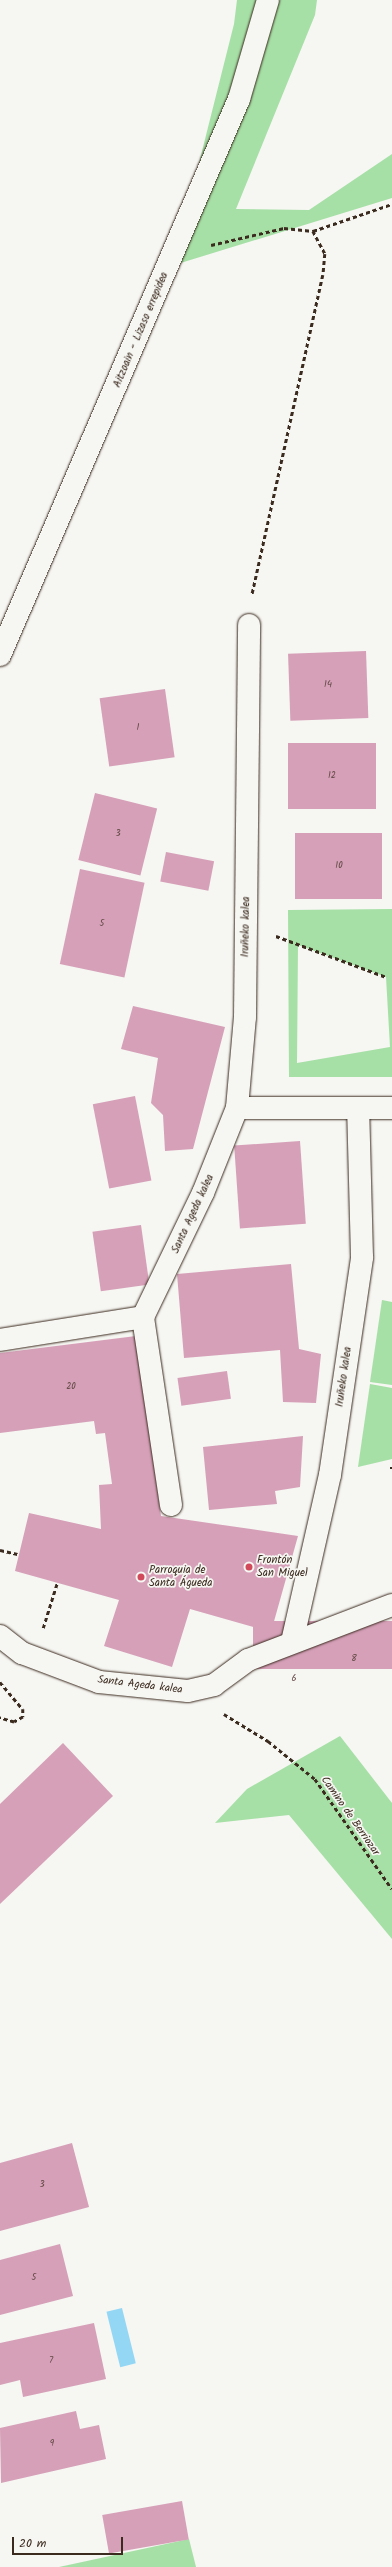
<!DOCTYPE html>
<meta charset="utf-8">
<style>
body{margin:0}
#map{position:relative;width:392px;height:2567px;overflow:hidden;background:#f6f6f2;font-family:Kalam,sans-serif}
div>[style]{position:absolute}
.green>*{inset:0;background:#a6e0a6}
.water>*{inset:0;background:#94d7f5;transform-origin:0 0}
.building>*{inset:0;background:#d5a0b8;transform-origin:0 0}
.path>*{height:2.5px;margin-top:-1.25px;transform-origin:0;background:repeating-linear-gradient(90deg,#3b2a1e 0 4px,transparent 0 7px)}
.roads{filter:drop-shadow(0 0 1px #3b2a1e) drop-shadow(0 0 1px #3b2a1e)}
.minor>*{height:22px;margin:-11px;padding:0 11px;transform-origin:11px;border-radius:11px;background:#f6f6f2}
.dots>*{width:11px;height:11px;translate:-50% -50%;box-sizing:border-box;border:2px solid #f6f6f2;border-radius:50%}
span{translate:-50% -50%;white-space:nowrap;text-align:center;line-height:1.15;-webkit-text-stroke:3.5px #f6f6f2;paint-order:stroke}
.number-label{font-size:9px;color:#624844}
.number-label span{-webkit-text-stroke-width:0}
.street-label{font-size:11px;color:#3b2a1e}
.poi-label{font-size:11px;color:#3b2a1e}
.left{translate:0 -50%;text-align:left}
.scale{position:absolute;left:12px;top:2537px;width:111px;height:18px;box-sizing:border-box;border:2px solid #3b2a1e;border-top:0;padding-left:5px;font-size:12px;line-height:14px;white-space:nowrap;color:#3b2a1e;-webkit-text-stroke:3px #f6f6f2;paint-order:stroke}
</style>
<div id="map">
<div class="green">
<div style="clip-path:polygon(237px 0,317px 0,315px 15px,236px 209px,309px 210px,392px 154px,392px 198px,161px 269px,196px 175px,234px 24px)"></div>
<div style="clip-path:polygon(evenodd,392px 909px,392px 1077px,289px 1077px,288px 910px,392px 909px,298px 945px,386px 977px,390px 1047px,297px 1063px,298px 945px)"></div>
<div style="clip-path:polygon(382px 1300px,392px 1302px,392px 1385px,370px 1382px)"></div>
<div style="clip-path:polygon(370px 1384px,392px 1388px,392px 1459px,358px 1467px)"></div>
<div style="clip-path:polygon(340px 1736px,392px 1803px,392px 1939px,289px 1815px,215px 1823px,247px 1789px)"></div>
<div style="clip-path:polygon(189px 2539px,196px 2567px,59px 2567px,110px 2556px)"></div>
</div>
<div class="water">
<div style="left:122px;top:2308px;width:57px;height:16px;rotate:76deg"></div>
</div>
<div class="building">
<div style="left:366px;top:651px;width:67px;height:78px;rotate:88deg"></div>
<div style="left:165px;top:689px;width:69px;height:66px;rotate:82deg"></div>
<div style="left:288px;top:743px;width:88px;height:66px"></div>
<div style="left:95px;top:793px;width:64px;height:69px;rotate:14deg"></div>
<div style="left:295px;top:833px;width:87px;height:66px"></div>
<div style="left:166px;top:852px;width:49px;height:30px;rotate:11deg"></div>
<div style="left:80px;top:869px;width:66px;height:97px;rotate:12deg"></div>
<div style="clip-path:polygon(133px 1006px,225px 1027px,193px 1149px,165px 1151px,163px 1115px,151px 1103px,158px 1058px,121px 1049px)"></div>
<div style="left:135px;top:1096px;width:86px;height:43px;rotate:79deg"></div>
<div style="left:300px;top:1141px;width:83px;height:66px;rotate:86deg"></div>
<div style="left:141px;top:1225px;width:60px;height:49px;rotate:82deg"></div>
<div style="clip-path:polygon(291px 1264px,299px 1349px,321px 1354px,316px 1403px,283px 1402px,280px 1350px,184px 1358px,177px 1274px)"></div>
<div style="clip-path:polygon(136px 1336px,161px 1516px,298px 1536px,271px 1632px,190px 1609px,172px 1667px,104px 1646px,119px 1600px,15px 1571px,29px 1513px,101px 1529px,99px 1485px,112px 1484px,105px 1433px,96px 1434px,94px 1421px,0 1433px,0 1353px)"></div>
<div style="left:227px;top:1371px;width:28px;height:50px;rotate:82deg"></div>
<div style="clip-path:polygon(303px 1436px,300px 1487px,275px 1491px,277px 1504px,209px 1510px,203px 1447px)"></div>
<div style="left:392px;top:1621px;width:48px;height:139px;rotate:90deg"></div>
<div style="clip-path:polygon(63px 1743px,113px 1796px,0 1904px,0 1804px)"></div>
<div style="clip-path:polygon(72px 2143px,89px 2207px,0 2231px,0 2163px)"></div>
<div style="clip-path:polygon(60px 2244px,73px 2296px,0 2315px,0 2260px)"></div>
<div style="clip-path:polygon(94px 2323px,106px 2379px,23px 2397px,20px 2380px,0 2385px,0 2343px)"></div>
<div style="clip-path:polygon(76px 2411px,80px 2429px,99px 2425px,106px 2459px,1px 2483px,0 2428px)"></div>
<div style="left:182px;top:2501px;width:39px;height:81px;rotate:80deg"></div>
</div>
<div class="path">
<div style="left:313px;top:231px;width:83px;rotate:-18.9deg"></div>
<div style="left:211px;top:245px;width:75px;rotate:-13.1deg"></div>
<div style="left:284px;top:228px;width:29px;rotate:6deg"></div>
<div style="left:313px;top:231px;width:26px;rotate:62deg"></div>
<div style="left:325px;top:254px;width:21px;rotate:95deg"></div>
<div style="left:323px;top:275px;width:328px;rotate:102.5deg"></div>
<div style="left:276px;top:936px;width:117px;rotate:20.4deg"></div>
<div style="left:390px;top:1468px;width:2px"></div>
<div style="left:0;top:1550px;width:18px;rotate:13deg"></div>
<div style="left:43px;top:1628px;width:47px;rotate:-72.7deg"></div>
<div style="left:0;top:1682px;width:35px;rotate:50deg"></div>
<div style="left:23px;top:1709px;width:8px;rotate:90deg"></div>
<div style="left:23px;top:1717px;width:10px;rotate:151deg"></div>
<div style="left:14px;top:1722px;width:15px;rotate:-164deg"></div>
<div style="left:224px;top:1714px;width:52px;rotate:31.5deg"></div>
<div style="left:268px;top:1741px;width:60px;rotate:39deg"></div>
<div style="left:315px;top:1779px;width:134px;rotate:55deg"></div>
</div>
<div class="roads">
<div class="minor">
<div style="left:0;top:655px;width:605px;rotate:-66.74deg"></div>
<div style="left:239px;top:99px;width:103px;rotate:-73.7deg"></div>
<div style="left:237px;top:1108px;width:155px"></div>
<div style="left:0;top:1340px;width:145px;rotate:-9.1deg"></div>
<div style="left:171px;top:1505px;width:190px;rotate:-98.5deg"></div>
<div style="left:143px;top:1317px;width:138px;rotate:-64.2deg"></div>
<div style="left:203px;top:1193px;width:92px;rotate:-68.2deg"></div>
<div style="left:237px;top:1108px;width:91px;rotate:-85deg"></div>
<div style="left:245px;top:1017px;width:392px;rotate:-89.4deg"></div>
<div style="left:0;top:1636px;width:28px;rotate:38deg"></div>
<div style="left:22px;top:1653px;width:82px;rotate:20.6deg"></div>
<div style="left:99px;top:1682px;width:89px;rotate:5.8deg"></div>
<div style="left:188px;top:1691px;width:27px;rotate:-13deg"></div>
<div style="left:214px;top:1685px;width:42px;rotate:-36.3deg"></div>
<div style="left:248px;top:1660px;width:154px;rotate:-20.9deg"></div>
<div style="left:292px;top:1642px;width:171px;rotate:-77.2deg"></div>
<div style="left:330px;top:1475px;width:220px;rotate:-81.6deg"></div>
<div style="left:362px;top:1257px;width:149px;rotate:-91.5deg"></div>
</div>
</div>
<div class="dots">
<div style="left:249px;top:1567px;background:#d1495b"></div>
<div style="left:141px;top:1577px;background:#d1495b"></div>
</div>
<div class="number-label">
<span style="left:328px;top:685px">14</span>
<span style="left:138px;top:728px">1</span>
<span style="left:332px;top:776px">12</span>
<span style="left:118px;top:834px">3</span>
<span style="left:339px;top:866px">10</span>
<span style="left:102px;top:924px">5</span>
<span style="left:71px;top:1387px">20</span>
<span style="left:354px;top:1659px">8</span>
<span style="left:294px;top:1679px">6</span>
<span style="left:42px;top:2185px">3</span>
<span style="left:34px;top:2278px">5</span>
<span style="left:51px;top:2361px">7</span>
<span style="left:52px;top:2444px">9</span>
</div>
<div class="street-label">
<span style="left:141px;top:330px;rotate:-67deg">Aitzoain - Lizaso errepidea</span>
<span style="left:246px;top:927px;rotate:-89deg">Iruñeko kalea</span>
<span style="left:193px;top:1214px;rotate:-65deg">Santa Ageda kalea</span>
<span style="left:344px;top:1377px;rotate:-82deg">Iruñeko kalea</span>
<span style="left:140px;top:1685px;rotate:7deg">Santa Ageda kalea</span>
<span style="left:350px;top:1816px;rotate:55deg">Camino de Berriozar</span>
</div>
<div class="poi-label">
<span class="left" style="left:257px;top:1567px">Frontón<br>San Miguel</span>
<span class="left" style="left:149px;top:1577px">Parroquia de<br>Santa Águeda</span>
</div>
<div class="scale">20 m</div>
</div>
